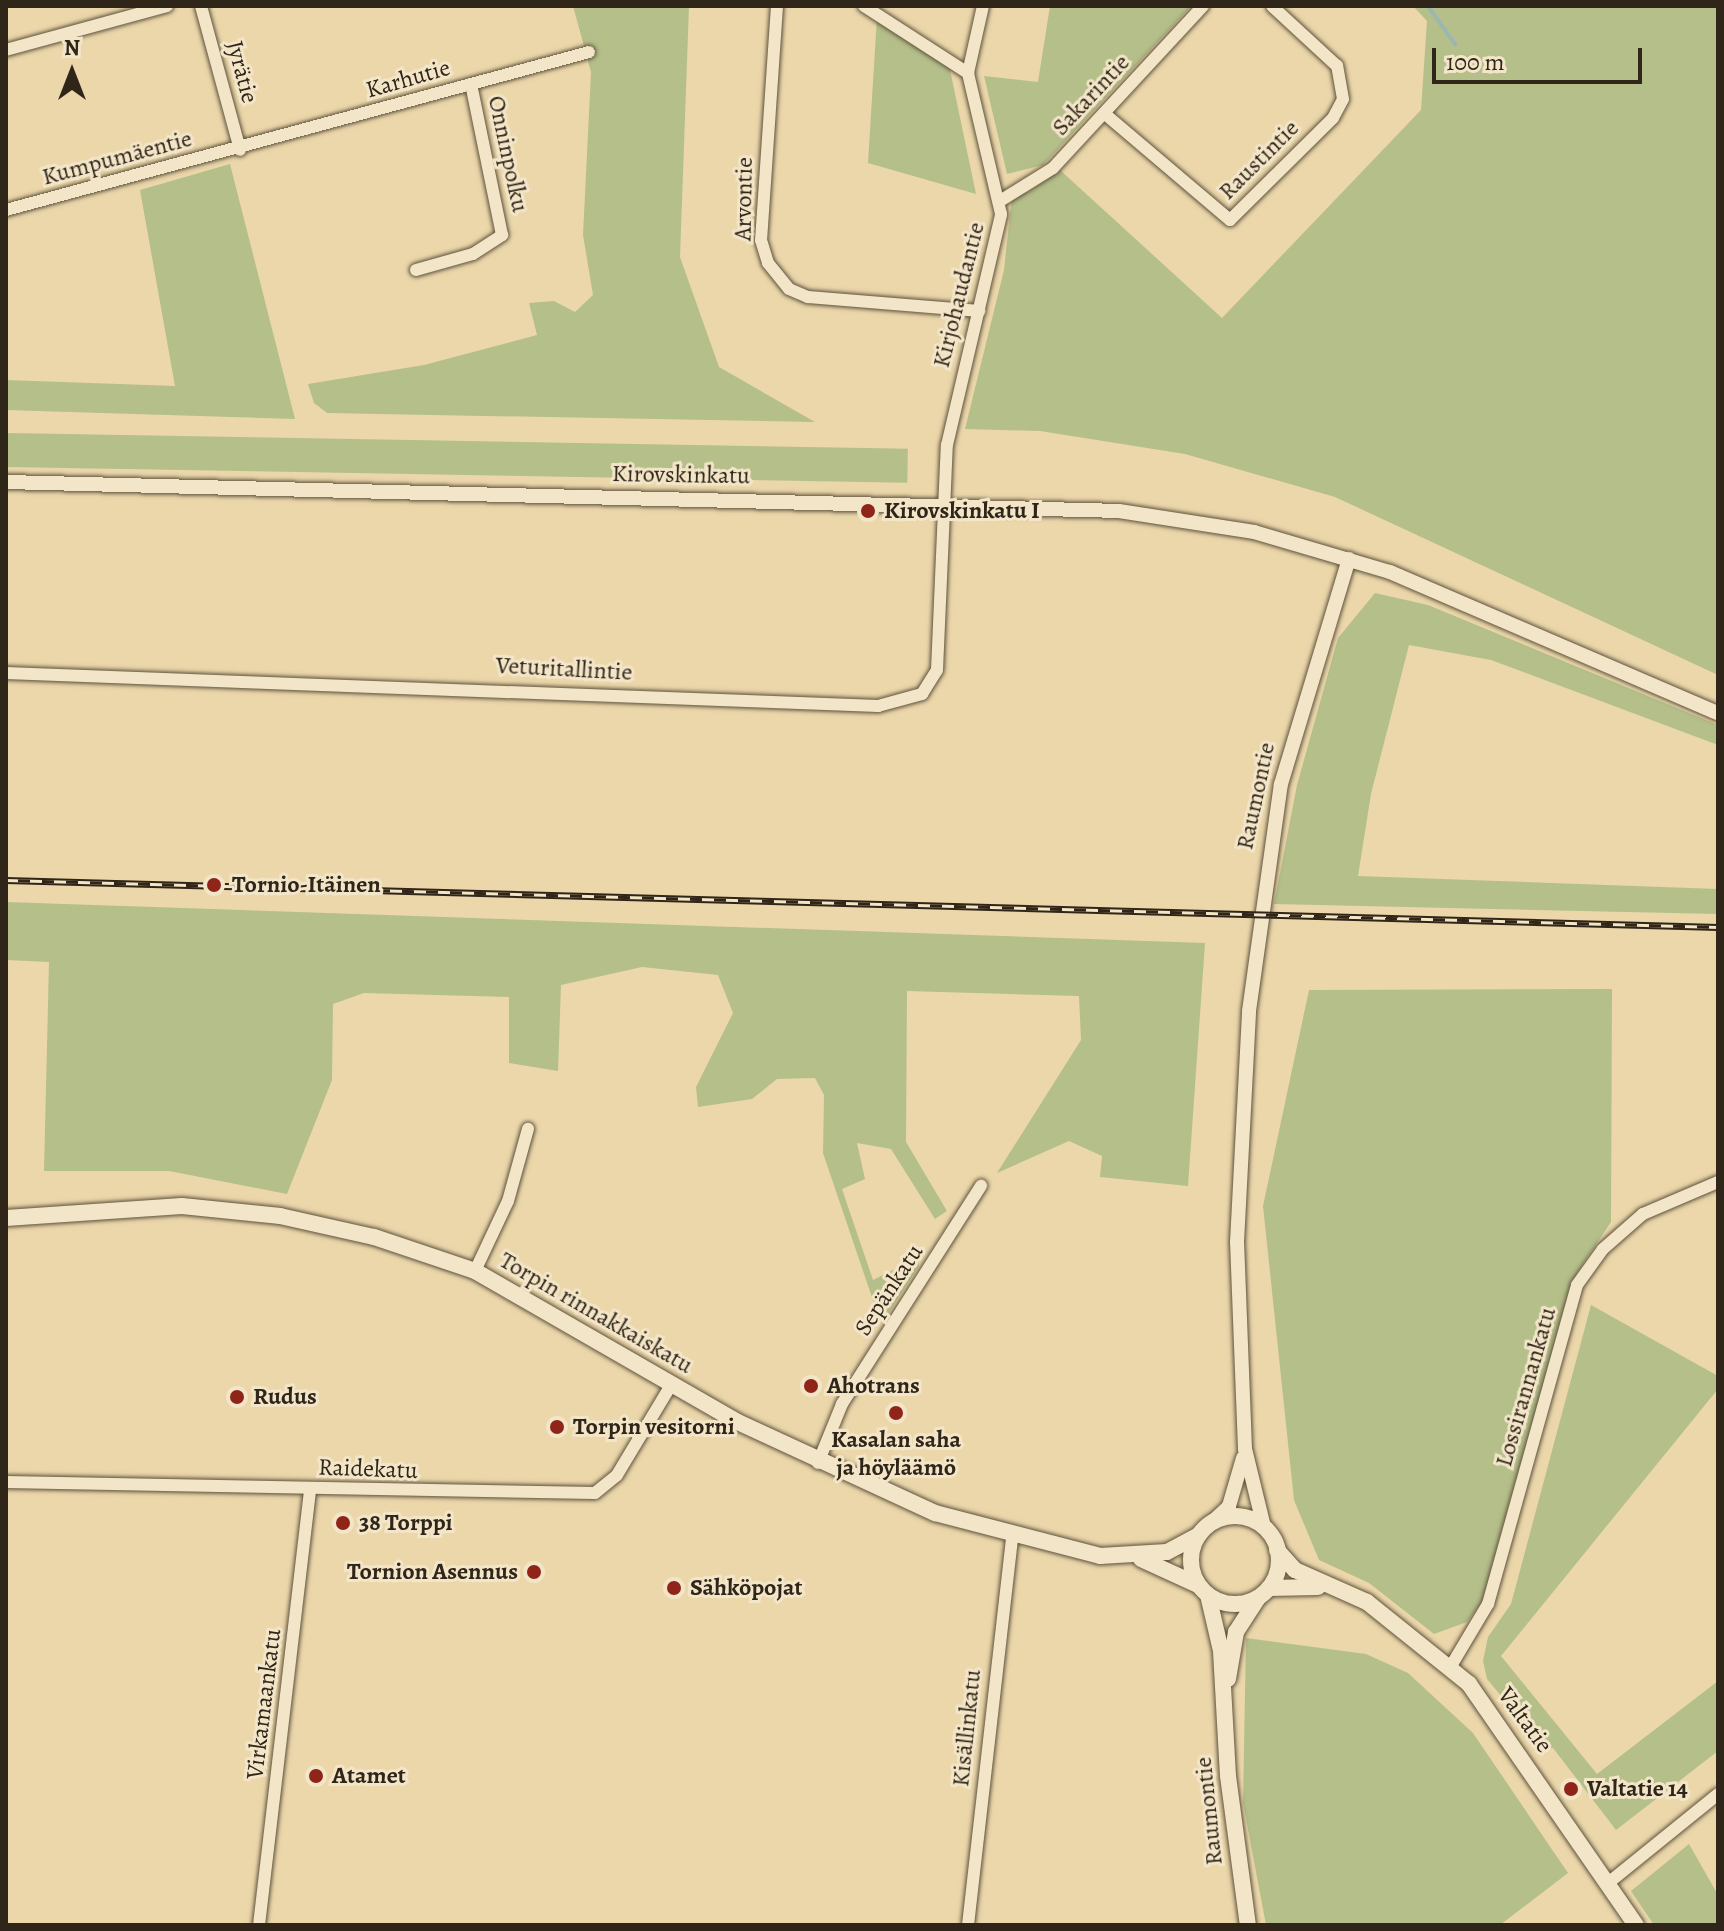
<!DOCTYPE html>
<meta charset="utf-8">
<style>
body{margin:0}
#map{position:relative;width:1724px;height:1931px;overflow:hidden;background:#ebd7aa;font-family:Alegreya,serif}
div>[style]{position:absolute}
.green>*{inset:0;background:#b5bf8a;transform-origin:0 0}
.stream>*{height:4px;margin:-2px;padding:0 2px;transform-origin:2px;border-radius:2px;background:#9ab8b1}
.roads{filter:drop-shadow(0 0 2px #5f523d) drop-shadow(0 0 2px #5f523d)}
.minor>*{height:12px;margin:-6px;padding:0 6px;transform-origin:6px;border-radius:6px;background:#f2e5c8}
.tertiary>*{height:14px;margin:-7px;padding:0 7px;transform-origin:7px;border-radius:7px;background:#f2e5c8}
.secondary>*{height:16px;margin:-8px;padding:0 8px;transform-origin:8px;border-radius:8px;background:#f2e5c8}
.secondary>.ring{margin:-8px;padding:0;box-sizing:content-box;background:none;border:16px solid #f2e5c8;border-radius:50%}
.rail>*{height:7px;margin-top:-3.5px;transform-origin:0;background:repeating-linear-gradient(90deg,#f2e5c8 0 12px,#302519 0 24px);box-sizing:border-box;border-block:2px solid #302519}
.dots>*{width:22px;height:22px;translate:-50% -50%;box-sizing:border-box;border:4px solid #f2e5c8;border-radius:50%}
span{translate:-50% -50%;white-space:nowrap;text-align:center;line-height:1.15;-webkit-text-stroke:6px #f2e5c8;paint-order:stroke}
.street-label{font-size:24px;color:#302519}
.poi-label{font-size:24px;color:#302519;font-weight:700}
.left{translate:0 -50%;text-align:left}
.right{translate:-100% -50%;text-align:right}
.frame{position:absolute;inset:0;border:8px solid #302519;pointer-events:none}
.north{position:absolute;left:32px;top:32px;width:80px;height:80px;-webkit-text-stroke:6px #f2e5c8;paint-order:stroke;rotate:0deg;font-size:22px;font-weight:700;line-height:32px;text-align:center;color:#302519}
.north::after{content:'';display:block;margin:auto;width:28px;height:36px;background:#302519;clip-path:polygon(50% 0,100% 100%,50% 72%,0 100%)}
.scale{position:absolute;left:1432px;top:48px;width:210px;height:36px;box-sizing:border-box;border:4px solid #302519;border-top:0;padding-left:10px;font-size:24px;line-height:28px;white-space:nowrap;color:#302519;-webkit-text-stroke:6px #f2e5c8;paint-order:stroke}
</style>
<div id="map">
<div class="green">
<div style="clip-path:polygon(573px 6px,689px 6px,680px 257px,719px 367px,815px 422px,327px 413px,314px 403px,308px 384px,424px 365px,537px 335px,529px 303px,554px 301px,575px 312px,593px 295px,583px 235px,591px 72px)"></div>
<div style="clip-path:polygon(1050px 6px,1191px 6px,1043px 165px,1007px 174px,984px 76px,1038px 82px)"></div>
<div style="clip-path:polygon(1413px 6px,1718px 6px,1718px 675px,1335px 497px,1185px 454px,1040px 431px,965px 429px,1004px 270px,1012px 195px,1028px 192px,1060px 170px,1222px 318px,1421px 110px,1427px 21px)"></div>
<div style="clip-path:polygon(877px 17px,949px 65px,976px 194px,868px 163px)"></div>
<div style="clip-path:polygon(230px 164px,295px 419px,6px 410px,6px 380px,175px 386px,140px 190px)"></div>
<div style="left:6px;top:433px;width:902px;height:34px;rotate:1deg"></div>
<div style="clip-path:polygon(1375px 593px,1428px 605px,1718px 725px,1718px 745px,1491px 660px,1409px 645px,1371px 794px,1358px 876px,1718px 889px,1718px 914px,1274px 904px,1297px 785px,1338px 638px)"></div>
<div style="clip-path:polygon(6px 902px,1205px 943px,1188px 1186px,1100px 1177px,1102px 1156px,1069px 1141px,997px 1173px,1081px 1040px,1079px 996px,907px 991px,906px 1142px,947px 1211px,935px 1219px,891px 1149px,857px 1143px,865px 1179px,842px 1189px,873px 1280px,917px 1258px,919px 1266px,886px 1317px,879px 1318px,823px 1153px,824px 1095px,815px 1078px,777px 1079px,752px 1099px,698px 1107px,696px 1087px,733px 1013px,718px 975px,642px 967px,561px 985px,558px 1071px,509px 1063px,509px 997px,364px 993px,333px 1004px,332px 1080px,287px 1194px,169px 1171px,44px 1171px,49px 962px,6px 960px)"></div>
<div style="clip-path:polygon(1612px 989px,1611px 1222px,1577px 1273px,1488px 1594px,1467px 1622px,1434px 1634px,1369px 1583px,1319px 1560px,1294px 1500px,1263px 1206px,1309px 990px)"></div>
<div style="clip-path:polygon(1591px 1305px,1718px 1376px,1718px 1389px,1501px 1656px,1597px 1774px,1718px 1681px,1718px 1751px,1616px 1830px,1553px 1748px,1545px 1749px,1487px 1679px,1483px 1661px,1488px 1637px,1511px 1604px)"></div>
<div style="clip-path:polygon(1246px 1638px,1366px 1654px,1408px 1673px,1473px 1733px,1568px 1873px,1500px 1925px,1266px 1925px,1243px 1803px)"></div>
<div style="clip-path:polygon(1689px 1844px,1718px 1895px,1718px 1925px,1654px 1925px,1631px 1891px)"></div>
</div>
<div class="stream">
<div style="left:1428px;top:6px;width:47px;rotate:54.6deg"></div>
</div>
<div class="roads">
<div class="minor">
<div style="left:201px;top:6px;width:149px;rotate:74.8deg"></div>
<div style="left:777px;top:6px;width:235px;rotate:93.9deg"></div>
<div style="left:761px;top:240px;width:24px;rotate:73deg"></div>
<div style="left:768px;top:263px;width:33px;rotate:51deg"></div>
<div style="left:789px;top:289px;width:21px;rotate:23deg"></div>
<div style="left:808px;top:297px;width:172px;rotate:4.7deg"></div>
<div style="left:864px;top:6px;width:124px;rotate:32.8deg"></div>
<div style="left:6px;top:50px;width:167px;rotate:-15.3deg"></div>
<div style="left:1105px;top:114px;width:164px;rotate:40.3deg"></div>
<div style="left:1230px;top:220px;width:145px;rotate:-44.7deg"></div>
<div style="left:1333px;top:118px;width:21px;rotate:-62deg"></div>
<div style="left:1343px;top:99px;width:34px;rotate:-100deg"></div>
<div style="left:1337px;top:66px;width:88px;rotate:-137.3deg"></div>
<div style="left:1000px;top:201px;width:62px;rotate:-31.9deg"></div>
<div style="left:1053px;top:168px;width:221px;rotate:-47.2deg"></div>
<div style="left:6px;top:210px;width:604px;rotate:-15.16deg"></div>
<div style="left:416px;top:270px;width:59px;rotate:-15.7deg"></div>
<div style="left:473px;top:254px;width:35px;rotate:-33deg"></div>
<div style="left:502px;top:235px;width:154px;rotate:-101.6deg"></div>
<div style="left:6px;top:673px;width:873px;rotate:2.17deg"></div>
<div style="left:878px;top:706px;width:46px;rotate:-15.3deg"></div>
<div style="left:922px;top:694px;width:28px;rotate:-58deg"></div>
<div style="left:937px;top:670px;width:225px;rotate:-87.5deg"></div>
<div style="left:947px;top:445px;width:237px;rotate:-76.8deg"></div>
<div style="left:1001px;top:214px;width:145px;rotate:-103.2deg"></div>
<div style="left:968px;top:73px;width:69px;rotate:-77.4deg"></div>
<div style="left:475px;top:1271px;width:77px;rotate:-64.8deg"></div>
<div style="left:508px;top:1201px;width:75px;rotate:-74.5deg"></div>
<div style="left:818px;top:1463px;width:64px;rotate:-67.9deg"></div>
<div style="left:842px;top:1404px;width:259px;rotate:-57.5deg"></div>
<div style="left:6px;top:1482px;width:589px;rotate:1.07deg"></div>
<div style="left:595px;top:1493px;width:28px;rotate:-39deg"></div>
<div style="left:617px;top:1475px;width:105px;rotate:-59deg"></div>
<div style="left:1451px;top:1666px;width:72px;rotate:-59.2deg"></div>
<div style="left:1488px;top:1604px;width:331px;rotate:-74.4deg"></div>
<div style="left:1577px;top:1285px;width:44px;rotate:-54.2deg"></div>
<div style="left:1603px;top:1249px;width:53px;rotate:-41.2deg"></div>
<div style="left:1643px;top:1214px;width:82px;rotate:-23.1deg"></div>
<div style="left:1607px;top:1884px;width:143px;rotate:-39deg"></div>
<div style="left:259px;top:1925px;width:439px;rotate:-83.3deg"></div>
<div style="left:968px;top:1925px;width:391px;rotate:-83.5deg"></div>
</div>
<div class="tertiary">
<div style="left:6px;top:482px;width:1113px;rotate:1.49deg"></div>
<div style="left:1119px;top:511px;width:137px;rotate:8.8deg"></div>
<div style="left:1254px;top:532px;width:142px;rotate:16.4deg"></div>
<div style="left:1390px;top:572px;width:357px;rotate:23.3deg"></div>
<div style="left:1210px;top:1524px;width:26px;rotate:-43deg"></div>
<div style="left:1229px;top:1506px;width:50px;rotate:-73.7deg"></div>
<div style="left:1264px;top:1527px;width:80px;rotate:-103.7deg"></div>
<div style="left:1245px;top:1449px;width:207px;rotate:-92.2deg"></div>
<div style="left:1237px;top:1242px;width:231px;rotate:-87deg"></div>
<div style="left:1249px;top:1011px;width:229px;rotate:-82deg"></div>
<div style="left:1281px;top:784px;width:235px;rotate:-73.2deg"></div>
</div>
<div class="secondary">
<div style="left:6px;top:1218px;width:176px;rotate:-3.9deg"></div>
<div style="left:182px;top:1206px;width:99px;rotate:5.8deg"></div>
<div style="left:280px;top:1216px;width:96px;rotate:12.6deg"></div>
<div style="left:374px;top:1237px;width:107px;rotate:18.6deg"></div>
<div style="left:475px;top:1271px;width:303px;rotate:29.9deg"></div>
<div style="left:738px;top:1422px;width:217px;rotate:24.8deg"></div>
<div style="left:935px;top:1513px;width:171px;rotate:14.6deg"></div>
<div style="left:1100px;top:1556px;width:67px;rotate:-3.4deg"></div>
<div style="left:1167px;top:1552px;width:36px;rotate:-28deg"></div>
<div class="ring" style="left:1191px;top:1516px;width:72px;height:72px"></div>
<div style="left:1277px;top:1550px;width:27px;rotate:48deg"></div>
<div style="left:1295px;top:1570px;width:79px;rotate:24deg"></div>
<div style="left:1367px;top:1602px;width:131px;rotate:38.8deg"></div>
<div style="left:1469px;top:1684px;width:293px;rotate:55.3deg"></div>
<div style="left:1141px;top:1559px;width:63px;rotate:24.5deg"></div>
<div style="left:1269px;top:1588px;width:49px;rotate:-1.2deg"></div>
<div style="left:1208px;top:1595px;width:57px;rotate:76.9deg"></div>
<div style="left:1221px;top:1651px;width:125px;rotate:86.8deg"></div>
<div style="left:1228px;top:1776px;width:150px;rotate:82.4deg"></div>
<div style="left:1228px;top:1679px;width:48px;rotate:-80.3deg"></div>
<div style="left:1236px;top:1632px;width:40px;rotate:-57.1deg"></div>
</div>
</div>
<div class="rail">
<div style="left:6px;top:880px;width:1713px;rotate:1.57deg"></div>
</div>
<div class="dots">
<div style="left:868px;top:511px;background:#8f2418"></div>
<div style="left:214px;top:885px;background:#8f2418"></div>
<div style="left:811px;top:1386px;background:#8f2418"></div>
<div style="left:237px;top:1397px;background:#8f2418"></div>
<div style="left:896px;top:1413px;background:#8f2418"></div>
<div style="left:557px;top:1427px;background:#8f2418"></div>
<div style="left:343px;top:1523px;background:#8f2418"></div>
<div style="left:534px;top:1572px;background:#8f2418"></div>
<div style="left:674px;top:1588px;background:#8f2418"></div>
<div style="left:316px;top:1776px;background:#8f2418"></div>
<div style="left:1571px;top:1789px;background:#8f2418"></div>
</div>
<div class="street-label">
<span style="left:242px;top:72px;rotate:75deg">Jyrätie</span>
<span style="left:408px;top:79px;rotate:-16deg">Karhutie</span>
<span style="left:1091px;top:95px;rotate:-47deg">Sakarintie</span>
<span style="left:508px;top:154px;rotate:78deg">Onninpolku</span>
<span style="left:117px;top:158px;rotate:-15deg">Kumpumäentie</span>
<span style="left:1259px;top:160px;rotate:-45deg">Raustintie</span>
<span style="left:744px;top:199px;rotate:-89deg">Arvontie</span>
<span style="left:959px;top:295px;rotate:-76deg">Kirjohaudantie</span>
<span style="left:681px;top:475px;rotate:1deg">Kirovskinkatu</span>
<span style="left:564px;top:669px;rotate:3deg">Veturitallintie</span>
<span style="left:1256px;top:796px;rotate:-78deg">Raumontie</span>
<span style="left:889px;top:1290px;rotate:-57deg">Sepänkatu</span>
<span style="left:596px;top:1313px;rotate:30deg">Torpin rinnakkaiskatu</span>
<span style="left:1526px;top:1387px;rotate:-74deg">Lossirannankatu</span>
<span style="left:368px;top:1469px;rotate:2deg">Raidekatu</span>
<span style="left:264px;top:1704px;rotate:-83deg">Virkamaankatu</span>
<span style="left:1525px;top:1720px;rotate:54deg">Valtatie</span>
<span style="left:967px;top:1728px;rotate:-84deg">Kisällinkatu</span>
<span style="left:1209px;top:1811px;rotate:-96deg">Raumontie</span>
</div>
<div class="poi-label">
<span class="left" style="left:884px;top:511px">Kirovskinkatu I</span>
<span class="left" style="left:232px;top:885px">Tornio-Itäinen</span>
<span class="left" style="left:827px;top:1386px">Ahotrans</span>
<span class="left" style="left:253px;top:1397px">Rudus</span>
<span class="left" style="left:573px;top:1427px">Torpin vesitorni</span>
<span style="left:896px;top:1454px">Kasalan saha<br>ja höyläämö</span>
<span class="left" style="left:359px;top:1523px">38 Torppi</span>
<span class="right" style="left:518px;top:1572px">Tornion Asennus</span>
<span class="left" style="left:690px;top:1588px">Sähköpojat</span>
<span class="left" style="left:332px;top:1776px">Atamet</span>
<span class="left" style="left:1587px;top:1789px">Valtatie 14</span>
</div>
<div class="frame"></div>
<div class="north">N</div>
<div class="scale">100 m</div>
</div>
